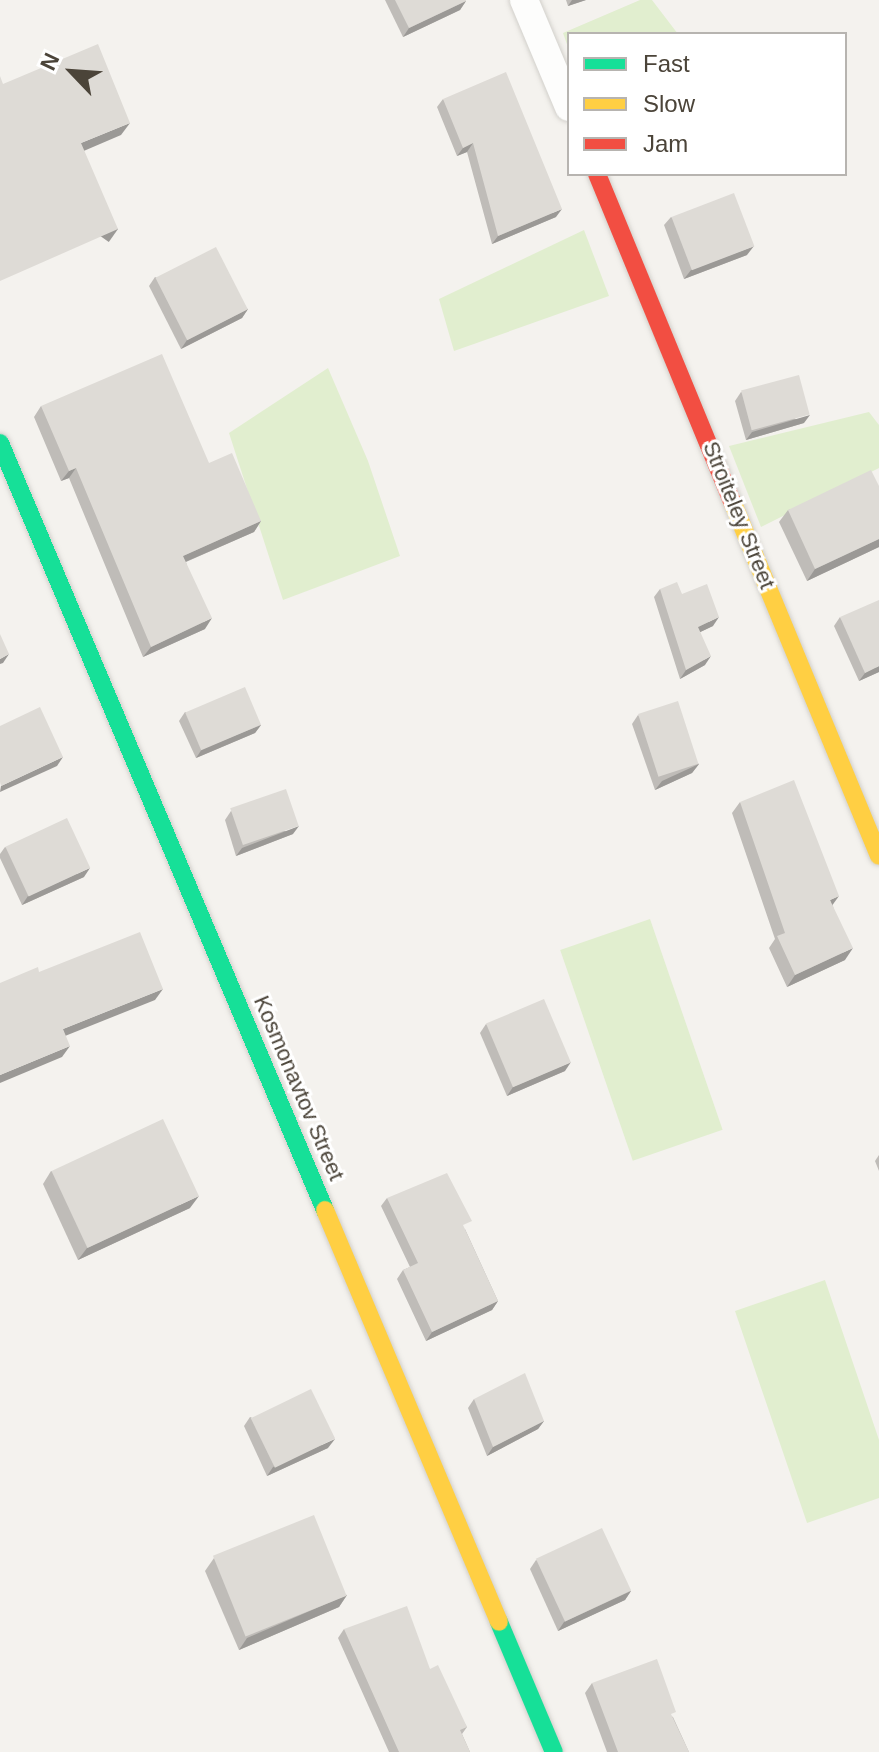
<!DOCTYPE html>
<style>
body{margin:0}
#map{position:relative;width:879px;height:1752px;overflow:hidden;background:#f4f2ee;font-family:Arial,sans-serif}
div>[style]{position:absolute}
.green>*{inset:0;background:#e1eecf;transform-origin:0 0}
.roads{filter:drop-shadow(0 0 2px #d2d0cb) drop-shadow(0 0 2px #d2d0cb)}
.street>*{height:28px;margin:-14px;padding:0 14px;transform-origin:14px;border-radius:14px;background:#fdfdfc}
.fast>*{height:18px;margin:-9px;padding:0 9px;transform-origin:9px;border-radius:9px;background:#16e098}
.slow>*{height:18px;margin:-9px;padding:0 9px;transform-origin:9px;border-radius:9px;background:#ffcf43}
.jam>*{height:18px;margin:-9px;padding:0 9px;transform-origin:9px;border-radius:9px;background:#f24e42}
.wall>*{inset:0;background:#bfbcb8}
.shaded-wall>*{inset:0;background:#9b9996;transform-origin:0 0}
.building>*{inset:0;background:#dedbd6;transform-origin:0 0}
span{translate:-50% -50%;white-space:nowrap;text-align:center;line-height:1.15;-webkit-text-stroke:6px #fff;paint-order:stroke}
.street-label{font-size:22px;color:#4b4439}
.legend{position:absolute;left:567px;top:32px;width:280px;height:144px;box-sizing:border-box;background:#fff;border:2px solid #b7b4b0;margin:0;padding:10px 14px;list-style:none;font-size:24px;color:#4b4439}
.legend li{display:flex;align-items:center;gap:16px;height:40px}
.legend b{width:40px;border:2px solid #b7b4b0}
.north{position:absolute;left:32px;top:32px;width:80px;height:80px;-webkit-text-stroke:6px #fff;paint-order:stroke;rotate:295deg;font-size:22px;font-weight:700;line-height:32px;text-align:center;color:#4b4439}
.north::after{content:'';display:block;margin:auto;width:28px;height:36px;background:#4b4439;clip-path:polygon(50% 0,100% 100%,50% 72%,0 100%)}
</style>
<div id="map">
<div class="green">
<div style="clip-path:polygon(640px 0,652px 0,678px 34px,569px 34px,569px 50px,563px 33px)"></div>
<div style="clip-path:polygon(584px 230px,609px 296px,454px 351px,439px 299px)"></div>
<div style="clip-path:polygon(328px 368px,368px 461px,400px 556px,283px 600px,229px 433px)"></div>
<div style="clip-path:polygon(869px 412px,879px 425px,879px 468px,761px 527px,729px 446px)"></div>
<div style="left:650px;top:919px;width:223px;height:95px;rotate:71deg"></div>
<div style="clip-path:polygon(825px 1280px,879px 1440px,879px 1498px,807px 1523px,735px 1311px)"></div>
</div>
<div class="roads">
<div class="street">
<div style="left:524px;top:0;width:116px;rotate:67.2deg"></div>
</div>
<div class="fast">
<div style="left:0;top:443px;width:833px;rotate:67.04deg"></div>
<div style="left:499px;top:1622px;width:141px;rotate:67.1deg"></div>
</div>
<div class="slow">
<div style="left:732px;top:501px;width:384px;rotate:67.5deg"></div>
<div style="left:325px;top:1210px;width:447px;rotate:67.1deg"></div>
</div>
<div class="jam">
<div style="left:597px;top:174px;width:354px;rotate:67.6deg"></div>
</div>
</div>
<div class="wall">
<div style="clip-path:polygon(385px 0,466px 0,466px 1px,460px 10px,403px 37px)"></div>
<div style="clip-path:polygon(566px 0,586px 0,568px 6px)"></div>
<div style="clip-path:polygon(443px 99px,556px 217px,492px 244px,467px 152px,457px 156px,437px 107px)"></div>
<div style="clip-path:polygon(671px 217px,747px 255px,684px 279px,664px 225px)"></div>
<div style="clip-path:polygon(155px 277px,248px 309px,242px 318px,181px 349px,149px 286px)"></div>
<div style="clip-path:polygon(741px 392px,804px 423px,746px 440px,735px 401px)"></div>
<div style="clip-path:polygon(41px 406px,209px 463px,261px 521px,254px 532px,186px 562px,205px 629px,143px 657px,69px 478px,61px 481px,34px 417px)"></div>
<div style="clip-path:polygon(879px 486px,879px 547px,807px 581px,779px 522px,788px 510px)"></div>
<div style="clip-path:polygon(660px 589px,682px 594px,713px 626px,700px 632px,705px 665px,680px 679px,654px 597px)"></div>
<div style="clip-path:polygon(840px 617px,879px 672px,859px 681px,834px 626px)"></div>
<div style="clip-path:polygon(185px 712px,261px 725px,255px 733px,196px 758px,179px 721px)"></div>
<div style="clip-path:polygon(638px 715px,699px 764px,692px 773px,655px 790px,632px 724px)"></div>
<div style="clip-path:polygon(740px 802px,833px 906px,845px 960px,787px 987px,769px 948px,775px 939px,732px 813px)"></div>
<div style="clip-path:polygon(231px 811px,293px 834px,236px 856px,225px 820px)"></div>
<div style="clip-path:polygon(5px 847px,84px 877px,22px 905px,0 858px,0 854px)"></div>
<div style="clip-path:polygon(486px 1024px,565px 1071px,507px 1096px,480px 1033px)"></div>
<div style="clip-path:polygon(879px 1155px,879px 1171px,875px 1161px)"></div>
<div style="clip-path:polygon(51px 1171px,190px 1208px,78px 1260px,43px 1184px)"></div>
<div style="clip-path:polygon(387px 1198px,465px 1229px,498px 1301px,492px 1310px,426px 1341px,397px 1279px,403px 1270px,410px 1267px,381px 1206px)"></div>
<div style="clip-path:polygon(474px 1399px,544px 1421px,538px 1429px,487px 1456px,468px 1408px)"></div>
<div style="clip-path:polygon(250px 1417px,328px 1448px,267px 1476px,244px 1426px)"></div>
<div style="clip-path:polygon(214px 1558px,347px 1595px,339px 1607px,239px 1650px,205px 1571px)"></div>
<div style="clip-path:polygon(536px 1560px,631px 1591px,625px 1600px,558px 1631px,530px 1569px)"></div>
<div style="clip-path:polygon(344px 1629px,430px 1669px,467px 1727px,462px 1734px,470px 1752px,389px 1752px,338px 1638px)"></div>
<div style="clip-path:polygon(592px 1683px,673px 1717px,689px 1752px,607px 1752px,585px 1693px)"></div>
</div>
<div class="shaded-wall">
<div style="clip-path:polygon(572px 0,586px 0,568px 6px)"></div>
<div style="clip-path:polygon(466px 1px,460px 10px,403px 37px,409px 28px)"></div>
<div style="clip-path:polygon(130px 123px,121px 135px,72px 156px,81px 143px)"></div>
<div style="clip-path:polygon(473px 143px,467px 152px,457px 156px,463px 148px)"></div>
<div style="clip-path:polygon(562px 209px,556px 217px,492px 244px,498px 236px)"></div>
<div style="left:118px;top:229px;width:16px;height:129px;rotate:125deg"></div>
<div style="clip-path:polygon(754px 246px,747px 255px,684px 279px,691px 270px)"></div>
<div style="clip-path:polygon(248px 309px,242px 318px,181px 349px,187px 340px)"></div>
<div style="clip-path:polygon(810px 415px,804px 423px,746px 440px,752px 432px)"></div>
<div style="clip-path:polygon(76px 468px,69px 478px,61px 481px,69px 471px)"></div>
<div style="clip-path:polygon(261px 521px,254px 532px,176px 566px,183px 556px)"></div>
<div style="clip-path:polygon(879px 539px,879px 547px,807px 581px,815px 569px)"></div>
<div style="clip-path:polygon(719px 617px,713px 626px,692px 636px,698px 627px)"></div>
<div style="clip-path:polygon(212px 618px,205px 629px,143px 657px,151px 647px)"></div>
<div style="clip-path:polygon(9px 654px,3px 663px,0 664px,0 659px)"></div>
<div style="clip-path:polygon(711px 656px,705px 665px,680px 679px,686px 670px)"></div>
<div style="clip-path:polygon(879px 666px,879px 672px,859px 681px,865px 673px)"></div>
<div style="clip-path:polygon(261px 725px,255px 733px,196px 758px,202px 749px)"></div>
<div style="clip-path:polygon(63px 757px,57px 766px,0 792px,1px 786px)"></div>
<div style="clip-path:polygon(699px 764px,692px 773px,655px 790px,662px 781px)"></div>
<div style="clip-path:polygon(299px 826px,293px 834px,236px 856px,242px 848px)"></div>
<div style="clip-path:polygon(90px 868px,84px 877px,22px 905px,28px 896px)"></div>
<div style="clip-path:polygon(839px 896px,831px 907px,830px 900px)"></div>
<div style="clip-path:polygon(853px 948px,845px 960px,787px 987px,795px 975px)"></div>
<div style="clip-path:polygon(163px 989px,155px 1000px,55px 1040px,63px 1029px)"></div>
<div style="clip-path:polygon(70px 1046px,62px 1057px,0 1083px,0 1075px)"></div>
<div style="clip-path:polygon(571px 1062px,565px 1071px,507px 1096px,513px 1087px)"></div>
<div style="clip-path:polygon(199px 1196px,190px 1208px,78px 1260px,87px 1248px)"></div>
<div style="clip-path:polygon(498px 1301px,492px 1310px,426px 1341px,432px 1332px)"></div>
<div style="clip-path:polygon(544px 1421px,538px 1429px,487px 1456px,493px 1447px)"></div>
<div style="clip-path:polygon(335px 1439px,328px 1448px,267px 1476px,273px 1467px)"></div>
<div style="clip-path:polygon(631px 1591px,625px 1600px,558px 1631px,564px 1622px)"></div>
<div style="clip-path:polygon(347px 1595px,339px 1607px,239px 1650px,247px 1638px)"></div>
</div>
<div class="building">
<div style="clip-path:polygon(395px 0,466px 0,466px 1px,409px 28px)"></div>
<div style="clip-path:polygon(98px 44px,130px 123px,81px 143px,118px 229px,0 281px,0 76px,3px 84px)"></div>
<div style="clip-path:polygon(506px 72px,562px 209px,498px 236px,473px 143px,463px 148px,443px 99px)"></div>
<div style="left:734px;top:193px;width:57px;height:67px;rotate:69deg"></div>
<div style="left:216px;top:247px;width:70px;height:68px;rotate:63deg"></div>
<div style="clip-path:polygon(162px 354px,209px 463px,232px 453px,261px 521px,183px 556px,212px 618px,151px 647px,76px 468px,69px 471px,41px 406px)"></div>
<div style="left:799px;top:375px;width:41px;height:60px;rotate:75deg"></div>
<div style="clip-path:polygon(871px 470px,879px 486px,879px 539px,815px 569px,788px 510px)"></div>
<div style="clip-path:polygon(677px 582px,682px 594px,707px 584px,719px 617px,698px 627px,711px 656px,686px 670px,660px 589px)"></div>
<div style="clip-path:polygon(879px 600px,879px 666px,865px 673px,840px 617px)"></div>
<div style="clip-path:polygon(0 634px,9px 654px,0 659px)"></div>
<div style="left:245px;top:687px;width:41px;height:65px;rotate:67deg"></div>
<div style="left:678px;top:701px;width:66px;height:42px;rotate:72deg"></div>
<div style="clip-path:polygon(40px 707px,63px 757px,1px 786px,0 782px,0 726px)"></div>
<div style="clip-path:polygon(794px 780px,839px 896px,830px 900px,853px 948px,795px 975px,777px 936px,785px 933px,740px 802px)"></div>
<div style="left:286px;top:789px;width:39px;height:59px;rotate:71deg"></div>
<div style="left:67px;top:818px;width:55px;height:68px;rotate:65deg"></div>
<div style="clip-path:polygon(140px 932px,163px 989px,63px 1029px,70px 1046px,0 1075px,0 983px,38px 967px,39px 972px)"></div>
<div style="left:544px;top:999px;width:69px;height:63px;rotate:67deg"></div>
<div style="left:163px;top:1119px;width:85px;height:123px;rotate:65deg"></div>
<div style="clip-path:polygon(447px 1173px,472px 1221px,463px 1225px,498px 1301px,432px 1332px,403px 1270px,418px 1263px,387px 1198px)"></div>
<div style="clip-path:polygon(525px 1373px,544px 1421px,493px 1447px,474px 1399px)"></div>
<div style="left:311px;top:1389px;width:55px;height:67px;rotate:64deg"></div>
<div style="left:314px;top:1515px;width:87px;height:109px;rotate:68deg"></div>
<div style="left:602px;top:1528px;width:69px;height:73px;rotate:65deg"></div>
<div style="clip-path:polygon(407px 1606px,430px 1669px,438px 1665px,467px 1727px,460px 1730px,470px 1752px,399px 1752px,344px 1629px)"></div>
<div style="clip-path:polygon(657px 1659px,676px 1712px,671px 1714px,689px 1752px,618px 1752px,592px 1683px)"></div>
</div>
<div class="street-label">
<span style="left:739px;top:515px;rotate:68deg">Stroiteley Street</span>
<span style="left:299px;top:1088px;rotate:67deg">Kosmonavtov Street</span>
</div>
<ul class="legend">
<li><b style="height:10px;background:#16e098"></b>Fast</li>
<li><b style="height:10px;background:#ffcf43"></b>Slow</li>
<li><b style="height:10px;background:#f24e42"></b>Jam</li>
</ul>
<div class="north">N</div>
</div>
